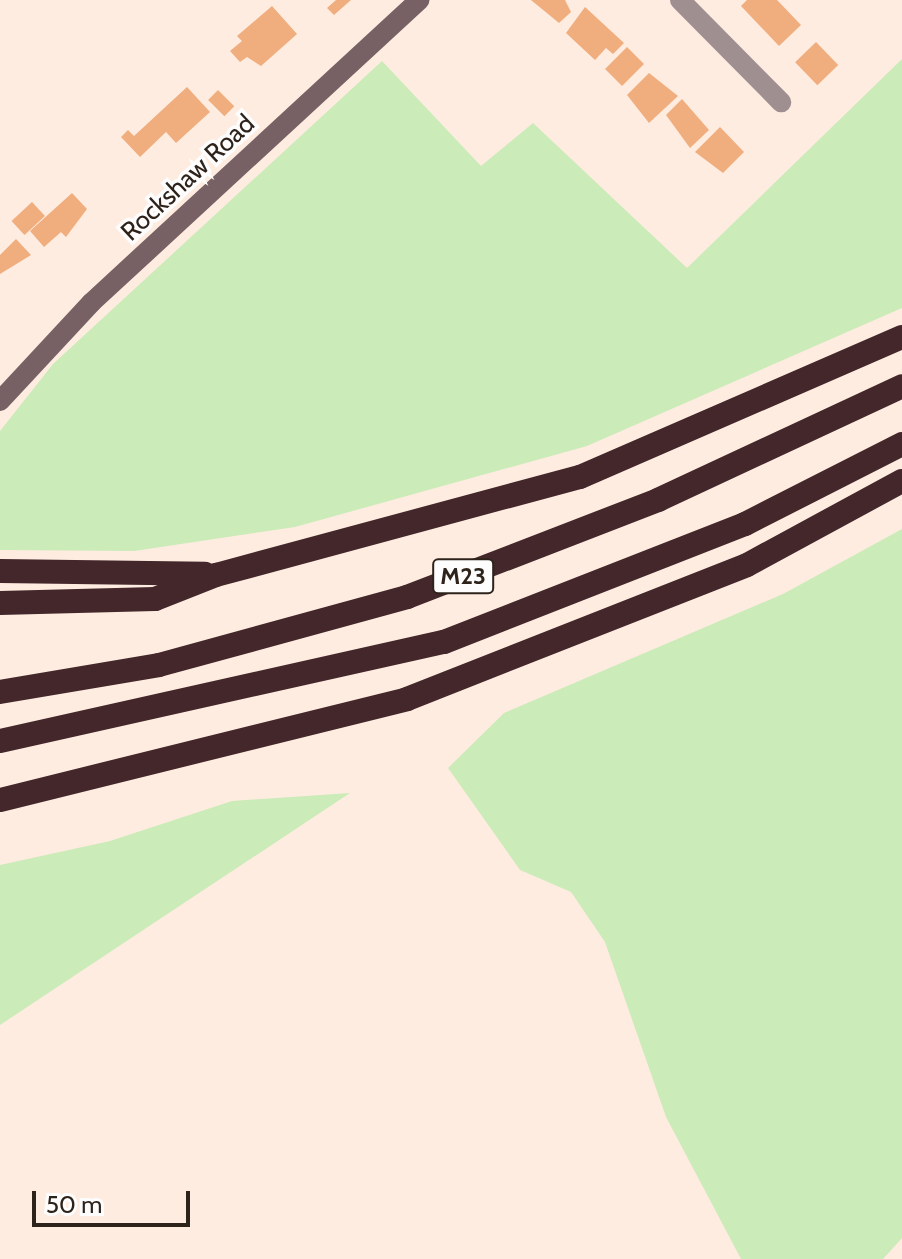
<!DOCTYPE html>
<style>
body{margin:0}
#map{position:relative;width:902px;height:1259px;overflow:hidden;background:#feece0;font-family:Cabin,sans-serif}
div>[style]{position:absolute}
.green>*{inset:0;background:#cbebb9}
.building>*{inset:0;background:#f0ad7d;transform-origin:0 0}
.street>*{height:20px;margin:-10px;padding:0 10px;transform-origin:10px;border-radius:10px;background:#9f8f91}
.secondary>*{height:20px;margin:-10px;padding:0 10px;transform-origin:10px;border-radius:10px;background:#776164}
.highway>*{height:24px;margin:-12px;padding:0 12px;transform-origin:12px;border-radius:12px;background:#43272b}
span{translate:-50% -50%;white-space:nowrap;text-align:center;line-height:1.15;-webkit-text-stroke:7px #fdfdfd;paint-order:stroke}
.shield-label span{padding:2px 6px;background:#fdfdfd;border:2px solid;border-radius:6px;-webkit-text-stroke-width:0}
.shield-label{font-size:24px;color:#2e231b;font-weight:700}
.street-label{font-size:26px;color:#2e231b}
.scale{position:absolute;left:32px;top:1191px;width:158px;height:36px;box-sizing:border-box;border:4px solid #2e231b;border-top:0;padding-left:10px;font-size:24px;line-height:28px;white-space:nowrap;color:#2e231b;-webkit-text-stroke:6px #fdfdfd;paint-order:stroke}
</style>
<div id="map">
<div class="green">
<div style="clip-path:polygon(902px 59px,902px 308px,587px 446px,295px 527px,134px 551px,0 550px,0 431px,53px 364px,382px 61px,481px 166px,533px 123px,687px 268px)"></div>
<div style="clip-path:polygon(902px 529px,902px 1238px,883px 1259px,741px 1259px,666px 1117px,605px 942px,571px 892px,520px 870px,448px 768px,504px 713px,783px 594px)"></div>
<div style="clip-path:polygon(350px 793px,0 1025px,0 865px,110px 841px,232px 801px)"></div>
</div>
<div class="building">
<div style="clip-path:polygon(336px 0,351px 0,334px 15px,327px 8px)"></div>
<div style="clip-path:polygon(531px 0,565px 0,571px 12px,559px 23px)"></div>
<div style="clip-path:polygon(747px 0,777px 0,801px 25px,779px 46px,741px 6px)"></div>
<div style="clip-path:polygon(272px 6px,297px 34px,261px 66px,247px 57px,240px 62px,230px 51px,242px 41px,237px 36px)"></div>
<div style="clip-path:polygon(585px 7px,624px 43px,613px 54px,606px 48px,595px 60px,566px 33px)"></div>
<div style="left:816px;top:42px;width:32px;height:29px;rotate:46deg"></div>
<div style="left:627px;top:47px;width:24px;height:31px;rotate:45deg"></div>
<div style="clip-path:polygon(649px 73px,678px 96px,649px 123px,627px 95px)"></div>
<div style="clip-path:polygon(187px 87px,210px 112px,176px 143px,166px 132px,140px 157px,121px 137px,128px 130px,134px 136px)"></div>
<div style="left:218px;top:90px;width:23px;height:14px;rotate:45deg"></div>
<div style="clip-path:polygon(682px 99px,709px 130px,690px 148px,666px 115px)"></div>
<div style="clip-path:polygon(720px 127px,744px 152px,723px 173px,695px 152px)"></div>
<div style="clip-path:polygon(72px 193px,87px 209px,66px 237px,61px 232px,44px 247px,30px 231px)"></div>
<div style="left:32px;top:202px;width:19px;height:28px;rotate:47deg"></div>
<div style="clip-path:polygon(16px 239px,31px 255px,0 274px,0 255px)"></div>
</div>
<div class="street">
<div style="left:680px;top:0;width:144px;rotate:45.3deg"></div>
</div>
<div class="secondary">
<div style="left:0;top:401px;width:134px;rotate:-47.1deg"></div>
<div style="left:91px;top:303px;width:447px;rotate:-42.7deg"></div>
</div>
<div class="highway">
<div style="left:0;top:571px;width:205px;rotate:0.8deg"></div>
<div style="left:0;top:603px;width:155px;rotate:-1.5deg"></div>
<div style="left:155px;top:599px;width:66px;rotate:-21.5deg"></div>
<div style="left:216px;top:575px;width:377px;rotate:-15.1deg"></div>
<div style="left:580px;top:477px;width:351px;rotate:-23.5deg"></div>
<div style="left:0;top:692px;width:161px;rotate:-9.6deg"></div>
<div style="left:159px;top:665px;width:257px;rotate:-15.3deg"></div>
<div style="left:407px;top:597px;width:269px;rotate:-21.1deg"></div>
<div style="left:658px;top:500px;width:269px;rotate:-25deg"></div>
<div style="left:0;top:741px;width:455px;rotate:-12.6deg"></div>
<div style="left:444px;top:642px;width:323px;rotate:-21.4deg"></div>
<div style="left:745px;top:524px;width:176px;rotate:-27deg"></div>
<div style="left:0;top:800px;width:419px;rotate:-13.9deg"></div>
<div style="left:407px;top:699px;width:365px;rotate:-21.5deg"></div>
<div style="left:747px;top:565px;width:176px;rotate:-28.5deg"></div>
</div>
<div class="shield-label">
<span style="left:463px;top:576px">M23</span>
</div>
<div class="street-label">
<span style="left:188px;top:178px;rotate:-43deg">Rockshaw Road</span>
</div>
<div class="scale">50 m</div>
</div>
